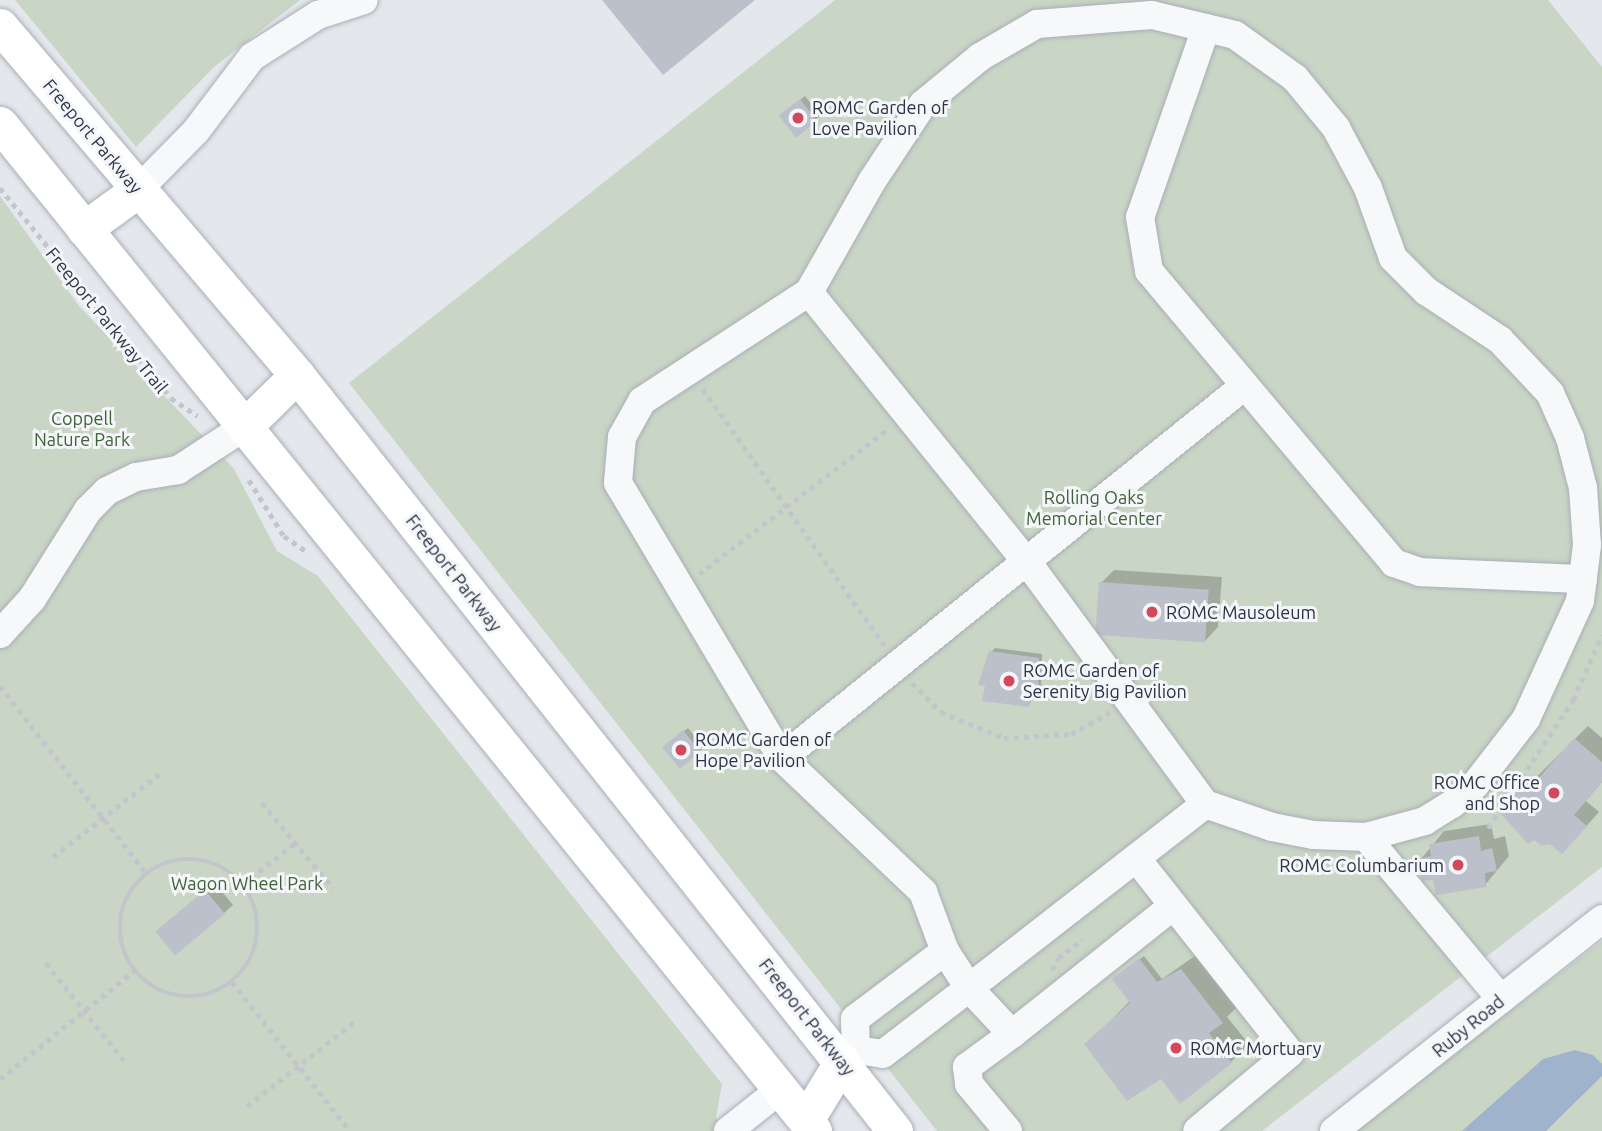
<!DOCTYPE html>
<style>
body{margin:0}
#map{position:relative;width:1602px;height:1131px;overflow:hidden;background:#e4e7ec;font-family:Ubuntu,sans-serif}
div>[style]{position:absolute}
.green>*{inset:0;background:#c9d6c5}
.water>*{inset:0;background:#9fb4cc}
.shadow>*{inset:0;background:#0003}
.building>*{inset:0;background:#bbc0ca;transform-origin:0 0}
.path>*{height:4.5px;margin-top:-2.25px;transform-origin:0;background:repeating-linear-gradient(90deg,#c2c5cb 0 5px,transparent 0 10px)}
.path>.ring{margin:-2.25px;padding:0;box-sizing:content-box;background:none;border:4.5px solid #c2c5cb;border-radius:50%}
.roads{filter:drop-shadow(0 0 2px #a9aeb7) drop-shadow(0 0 2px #a9aeb7)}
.minor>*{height:28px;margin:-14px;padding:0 14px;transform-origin:14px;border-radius:14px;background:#f7f8fa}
.major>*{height:35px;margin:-17.5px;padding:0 17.5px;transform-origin:17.5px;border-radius:17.5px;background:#fff}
.dots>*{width:19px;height:19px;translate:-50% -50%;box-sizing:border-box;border:4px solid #f4f6f9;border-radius:50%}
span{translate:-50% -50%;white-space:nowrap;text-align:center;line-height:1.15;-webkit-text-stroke:6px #f4f6f9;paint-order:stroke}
.poi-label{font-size:18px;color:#2b3445}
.left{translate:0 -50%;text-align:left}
.right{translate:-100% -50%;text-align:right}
.street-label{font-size:18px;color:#2b3445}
.park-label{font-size:18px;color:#3f6138}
</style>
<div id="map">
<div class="green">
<div style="clip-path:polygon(15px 0,300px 0,214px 67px,136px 147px)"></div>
<div style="clip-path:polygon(835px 0,1548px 0,1602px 67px,1602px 867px,1262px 1131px,937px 1131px,349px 383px)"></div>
<div style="clip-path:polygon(0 196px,79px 306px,234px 469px,277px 551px,318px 576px,722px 1084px,716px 1117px,724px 1131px,0 1131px)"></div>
<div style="clip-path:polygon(1602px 941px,1602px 1131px,1353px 1131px)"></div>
</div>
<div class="water">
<div style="clip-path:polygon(1575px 1050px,1593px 1055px,1602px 1064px,1602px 1076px,1546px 1131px,1462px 1131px,1543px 1059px)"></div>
</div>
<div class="shadow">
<div style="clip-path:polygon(805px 96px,820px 116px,796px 135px,785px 112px)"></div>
<div style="clip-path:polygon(1114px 570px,1222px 577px,1218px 627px,1205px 641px,1101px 583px)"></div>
<div style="clip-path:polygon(995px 648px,1042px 654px,1041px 689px,1034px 692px,1029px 706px,991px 652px)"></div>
<div style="clip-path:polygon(1588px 726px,1602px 738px,1602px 782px,1586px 801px,1599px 812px,1575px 839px,1501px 812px)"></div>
<div style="clip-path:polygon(688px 728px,703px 747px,700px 751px,668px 744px)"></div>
<div style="clip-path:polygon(1491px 824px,1494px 839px,1505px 836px,1509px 856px,1485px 885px,1435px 879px,1421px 859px,1444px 831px)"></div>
<div style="clip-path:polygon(215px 883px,233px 905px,224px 913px,166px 924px)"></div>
<div style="clip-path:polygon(1199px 953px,1239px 1005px,1227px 1017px,1249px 1044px,1231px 1062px,1112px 1019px,1130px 1001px,1118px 976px,1144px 956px,1162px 979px)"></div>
</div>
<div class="building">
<div style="clip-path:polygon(602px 0,755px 0,663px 75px)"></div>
<div style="left:800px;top:99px;width:28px;height:27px;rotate:52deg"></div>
<div style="left:1099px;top:582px;width:110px;height:53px;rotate:4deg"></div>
<div style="clip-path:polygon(989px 651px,1039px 658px,1038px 694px,1031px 693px,1029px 707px,982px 701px,985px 686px,978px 685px)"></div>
<div style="left:683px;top:730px;width:28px;height:27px;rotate:51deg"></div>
<div style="clip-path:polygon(1574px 738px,1602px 762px,1602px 782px,1574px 815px,1587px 826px,1562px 854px,1550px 844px,1542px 846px,1534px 840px,1528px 844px,1499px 812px,1530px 777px,1536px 781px)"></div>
<div style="clip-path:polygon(1479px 836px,1481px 851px,1492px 848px,1497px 871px,1485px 873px,1486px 887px,1436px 895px,1433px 880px,1422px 881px,1419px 859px,1431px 856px,1429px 844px)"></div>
<div style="left:205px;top:890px;width:31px;height:65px;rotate:50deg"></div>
<div style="clip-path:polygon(1139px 958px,1157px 982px,1181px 969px,1223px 1023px,1209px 1033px,1232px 1063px,1180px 1104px,1161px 1079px,1127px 1101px,1084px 1044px,1130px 1003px,1112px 979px)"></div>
</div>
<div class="path">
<div style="left:0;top:188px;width:271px;rotate:50.8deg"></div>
<div style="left:171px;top:398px;width:32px;rotate:34deg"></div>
<div style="left:703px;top:389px;width:314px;rotate:54.7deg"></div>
<div style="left:249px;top:480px;width:66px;rotate:58deg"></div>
<div style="left:284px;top:536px;width:27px;rotate:34deg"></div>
<div style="left:699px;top:574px;width:240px;rotate:-37.5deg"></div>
<div style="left:912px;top:683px;width:41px;rotate:45deg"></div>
<div style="left:941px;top:712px;width:68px;rotate:22.4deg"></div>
<div style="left:1004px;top:738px;width:67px;rotate:-3.4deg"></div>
<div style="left:1071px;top:734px;width:46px;rotate:-28.8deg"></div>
<div style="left:0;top:686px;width:237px;rotate:52deg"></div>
<div style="left:262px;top:803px;width:111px;rotate:50.1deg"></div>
<div style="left:1488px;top:828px;width:154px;rotate:-56.4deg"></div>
<div style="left:1573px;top:700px;width:71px;rotate:-66deg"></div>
<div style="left:53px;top:857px;width:140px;rotate:-38deg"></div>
<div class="ring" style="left:120px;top:859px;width:133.5px;height:133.5px"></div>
<div style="left:243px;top:884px;width:68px;rotate:-38.4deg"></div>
<div style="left:46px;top:963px;width:128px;rotate:51.3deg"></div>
<div style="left:1052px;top:970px;width:13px;rotate:-63deg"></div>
<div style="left:1058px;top:958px;width:31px;rotate:-37deg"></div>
<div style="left:232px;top:982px;width:190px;rotate:51.6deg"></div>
<div style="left:0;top:1079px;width:172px;rotate:-38.9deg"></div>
<div style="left:247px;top:1106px;width:140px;rotate:-38deg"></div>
</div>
<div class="roads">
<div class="minor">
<div style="left:1206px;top:28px;width:200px;rotate:109.2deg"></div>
<div style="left:1140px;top:217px;width:55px;rotate:80.5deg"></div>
<div style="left:1149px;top:271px;width:381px;rotate:50deg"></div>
<div style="left:1394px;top:563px;width:28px;rotate:19deg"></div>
<div style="left:1420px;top:572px;width:163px;rotate:2.5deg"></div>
<div style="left:139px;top:189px;width:81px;rotate:-45.5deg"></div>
<div style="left:196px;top:131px;width:93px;rotate:-52.9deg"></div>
<div style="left:252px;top:57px;width:78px;rotate:-32.5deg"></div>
<div style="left:318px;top:15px;width:48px;rotate:-18.1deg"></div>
<div style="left:809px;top:292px;width:128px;rotate:-60.4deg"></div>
<div style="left:872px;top:181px;width:92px;rotate:-56.5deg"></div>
<div style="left:923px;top:104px;width:74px;rotate:-39.5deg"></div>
<div style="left:980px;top:57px;width:66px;rotate:-30.1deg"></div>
<div style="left:1037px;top:24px;width:115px;rotate:-4.5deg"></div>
<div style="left:1152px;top:15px;width:85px;rotate:13.5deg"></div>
<div style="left:1235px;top:35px;width:74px;rotate:35.6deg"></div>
<div style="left:1295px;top:78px;width:65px;rotate:50.6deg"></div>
<div style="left:1336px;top:128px;width:68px;rotate:61.9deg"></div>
<div style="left:1368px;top:188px;width:74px;rotate:70.3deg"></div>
<div style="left:1393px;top:258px;width:47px;rotate:45deg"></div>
<div style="left:1426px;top:291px;width:89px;rotate:33.5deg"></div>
<div style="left:1500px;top:340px;width:73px;rotate:46.7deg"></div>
<div style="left:1550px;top:393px;width:49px;rotate:66deg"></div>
<div style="left:1570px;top:438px;width:52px;rotate:75.4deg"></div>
<div style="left:1583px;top:488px;width:57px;rotate:86deg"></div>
<div style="left:1587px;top:545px;width:56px;rotate:97.1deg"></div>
<div style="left:1580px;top:601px;width:130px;rotate:114.6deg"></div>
<div style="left:1526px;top:719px;width:83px;rotate:127.7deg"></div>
<div style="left:1475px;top:785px;width:30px;rotate:140deg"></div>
<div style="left:1452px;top:804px;width:32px;rotate:148deg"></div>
<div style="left:1425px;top:821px;width:61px;rotate:164.8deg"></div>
<div style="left:0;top:634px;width:47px;rotate:-47.6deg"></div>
<div style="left:32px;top:599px;width:105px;rotate:-57.8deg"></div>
<div style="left:88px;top:510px;width:27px;rotate:-45deg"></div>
<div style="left:107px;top:491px;width:32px;rotate:-26deg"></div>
<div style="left:136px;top:477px;width:43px;rotate:-9.5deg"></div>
<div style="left:178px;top:470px;width:79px;rotate:-33.1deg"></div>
<div style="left:782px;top:758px;width:592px;rotate:-38.83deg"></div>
<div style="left:1205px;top:804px;width:71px;rotate:18.9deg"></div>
<div style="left:1272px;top:827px;width:42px;rotate:11deg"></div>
<div style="left:1313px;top:835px;width:53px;rotate:2.2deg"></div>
<div style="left:1366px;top:837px;width:211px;rotate:50.2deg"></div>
<div style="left:1136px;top:858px;width:248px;rotate:51.7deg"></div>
<div style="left:1290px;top:1053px;width:121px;rotate:140deg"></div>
<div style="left:1012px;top:1034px;width:206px;rotate:-38.5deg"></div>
<div style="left:856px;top:1050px;width:31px;rotate:-92deg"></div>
<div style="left:855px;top:1019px;width:113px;rotate:-37.1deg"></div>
<div style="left:842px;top:1061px;width:18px;rotate:-38deg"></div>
<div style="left:856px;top:1050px;width:27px;rotate:8deg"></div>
<div style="left:883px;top:1054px;width:108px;rotate:-37.5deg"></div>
<div style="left:969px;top:988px;width:299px;rotate:-37.9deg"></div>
<div style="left:1205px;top:804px;width:290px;rotate:-126.3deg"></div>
<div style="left:1033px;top:570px;width:357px;rotate:-128.9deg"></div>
<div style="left:809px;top:292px;width:199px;rotate:146.9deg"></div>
<div style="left:642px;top:401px;width:41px;rotate:119.1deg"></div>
<div style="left:622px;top:437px;width:46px;rotate:95deg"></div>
<div style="left:618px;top:483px;width:320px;rotate:59.2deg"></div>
<div style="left:782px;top:758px;width:195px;rotate:43.5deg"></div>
<div style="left:923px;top:892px;width:63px;rotate:69.6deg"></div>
<div style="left:945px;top:951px;width:44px;rotate:57deg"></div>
<div style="left:969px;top:988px;width:63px;rotate:46.9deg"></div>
<div style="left:1012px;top:1034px;width:56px;rotate:143.7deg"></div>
<div style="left:967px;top:1067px;width:17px;rotate:83deg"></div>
<div style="left:969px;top:1084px;width:61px;rotate:50.3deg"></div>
<div style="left:728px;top:1131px;width:68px;rotate:-38.4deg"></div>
<div style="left:1334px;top:1131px;width:342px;rotate:-38.3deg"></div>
</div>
<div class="major">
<div style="left:0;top:26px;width:458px;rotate:49.6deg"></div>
<div style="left:297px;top:375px;width:964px;rotate:51.66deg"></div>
<div style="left:0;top:124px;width:1295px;rotate:51.05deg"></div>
<div style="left:84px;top:229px;width:68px;rotate:-36deg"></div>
<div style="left:244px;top:427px;width:74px;rotate:-44.5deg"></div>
<div style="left:806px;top:1120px;width:69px;rotate:-58.6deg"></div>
</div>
</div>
<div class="dots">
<div style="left:798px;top:118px;background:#d1495b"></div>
<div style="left:1152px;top:612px;background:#d1495b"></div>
<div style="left:1009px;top:681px;background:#d1495b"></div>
<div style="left:681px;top:750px;background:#d1495b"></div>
<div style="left:1554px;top:793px;background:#d1495b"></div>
<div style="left:1458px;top:865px;background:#d1495b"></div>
<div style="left:1176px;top:1048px;background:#d1495b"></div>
</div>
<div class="poi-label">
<span class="left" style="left:812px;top:118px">ROMC Garden of<br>Love Pavilion</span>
<span class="left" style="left:1166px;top:612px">ROMC Mausoleum</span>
<span class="left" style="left:1023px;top:681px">ROMC Garden of<br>Serenity Big Pavilion</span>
<span class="left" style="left:695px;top:750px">ROMC Garden of<br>Hope Pavilion</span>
<span class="right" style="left:1540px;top:793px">ROMC Office<br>and Shop</span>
<span class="right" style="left:1444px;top:865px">ROMC Columbarium</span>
<span class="left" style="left:1190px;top:1048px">ROMC Mortuary</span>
</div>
<div class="street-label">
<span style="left:93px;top:136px;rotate:50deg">Freeport Parkway</span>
<span style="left:107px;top:320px;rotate:51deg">Freeport Parkway Trail</span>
<span style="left:454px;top:573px;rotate:52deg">Freeport Parkway</span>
<span style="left:807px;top:1017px;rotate:52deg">Freeport Parkway</span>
<span style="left:1468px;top:1026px;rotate:-39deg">Ruby Road</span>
</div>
<div class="park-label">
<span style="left:82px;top:429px">Coppell<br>Nature Park</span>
<span style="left:1094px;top:508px">Rolling Oaks<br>Memorial Center</span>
<span style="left:247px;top:883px">Wagon Wheel Park</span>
</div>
</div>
